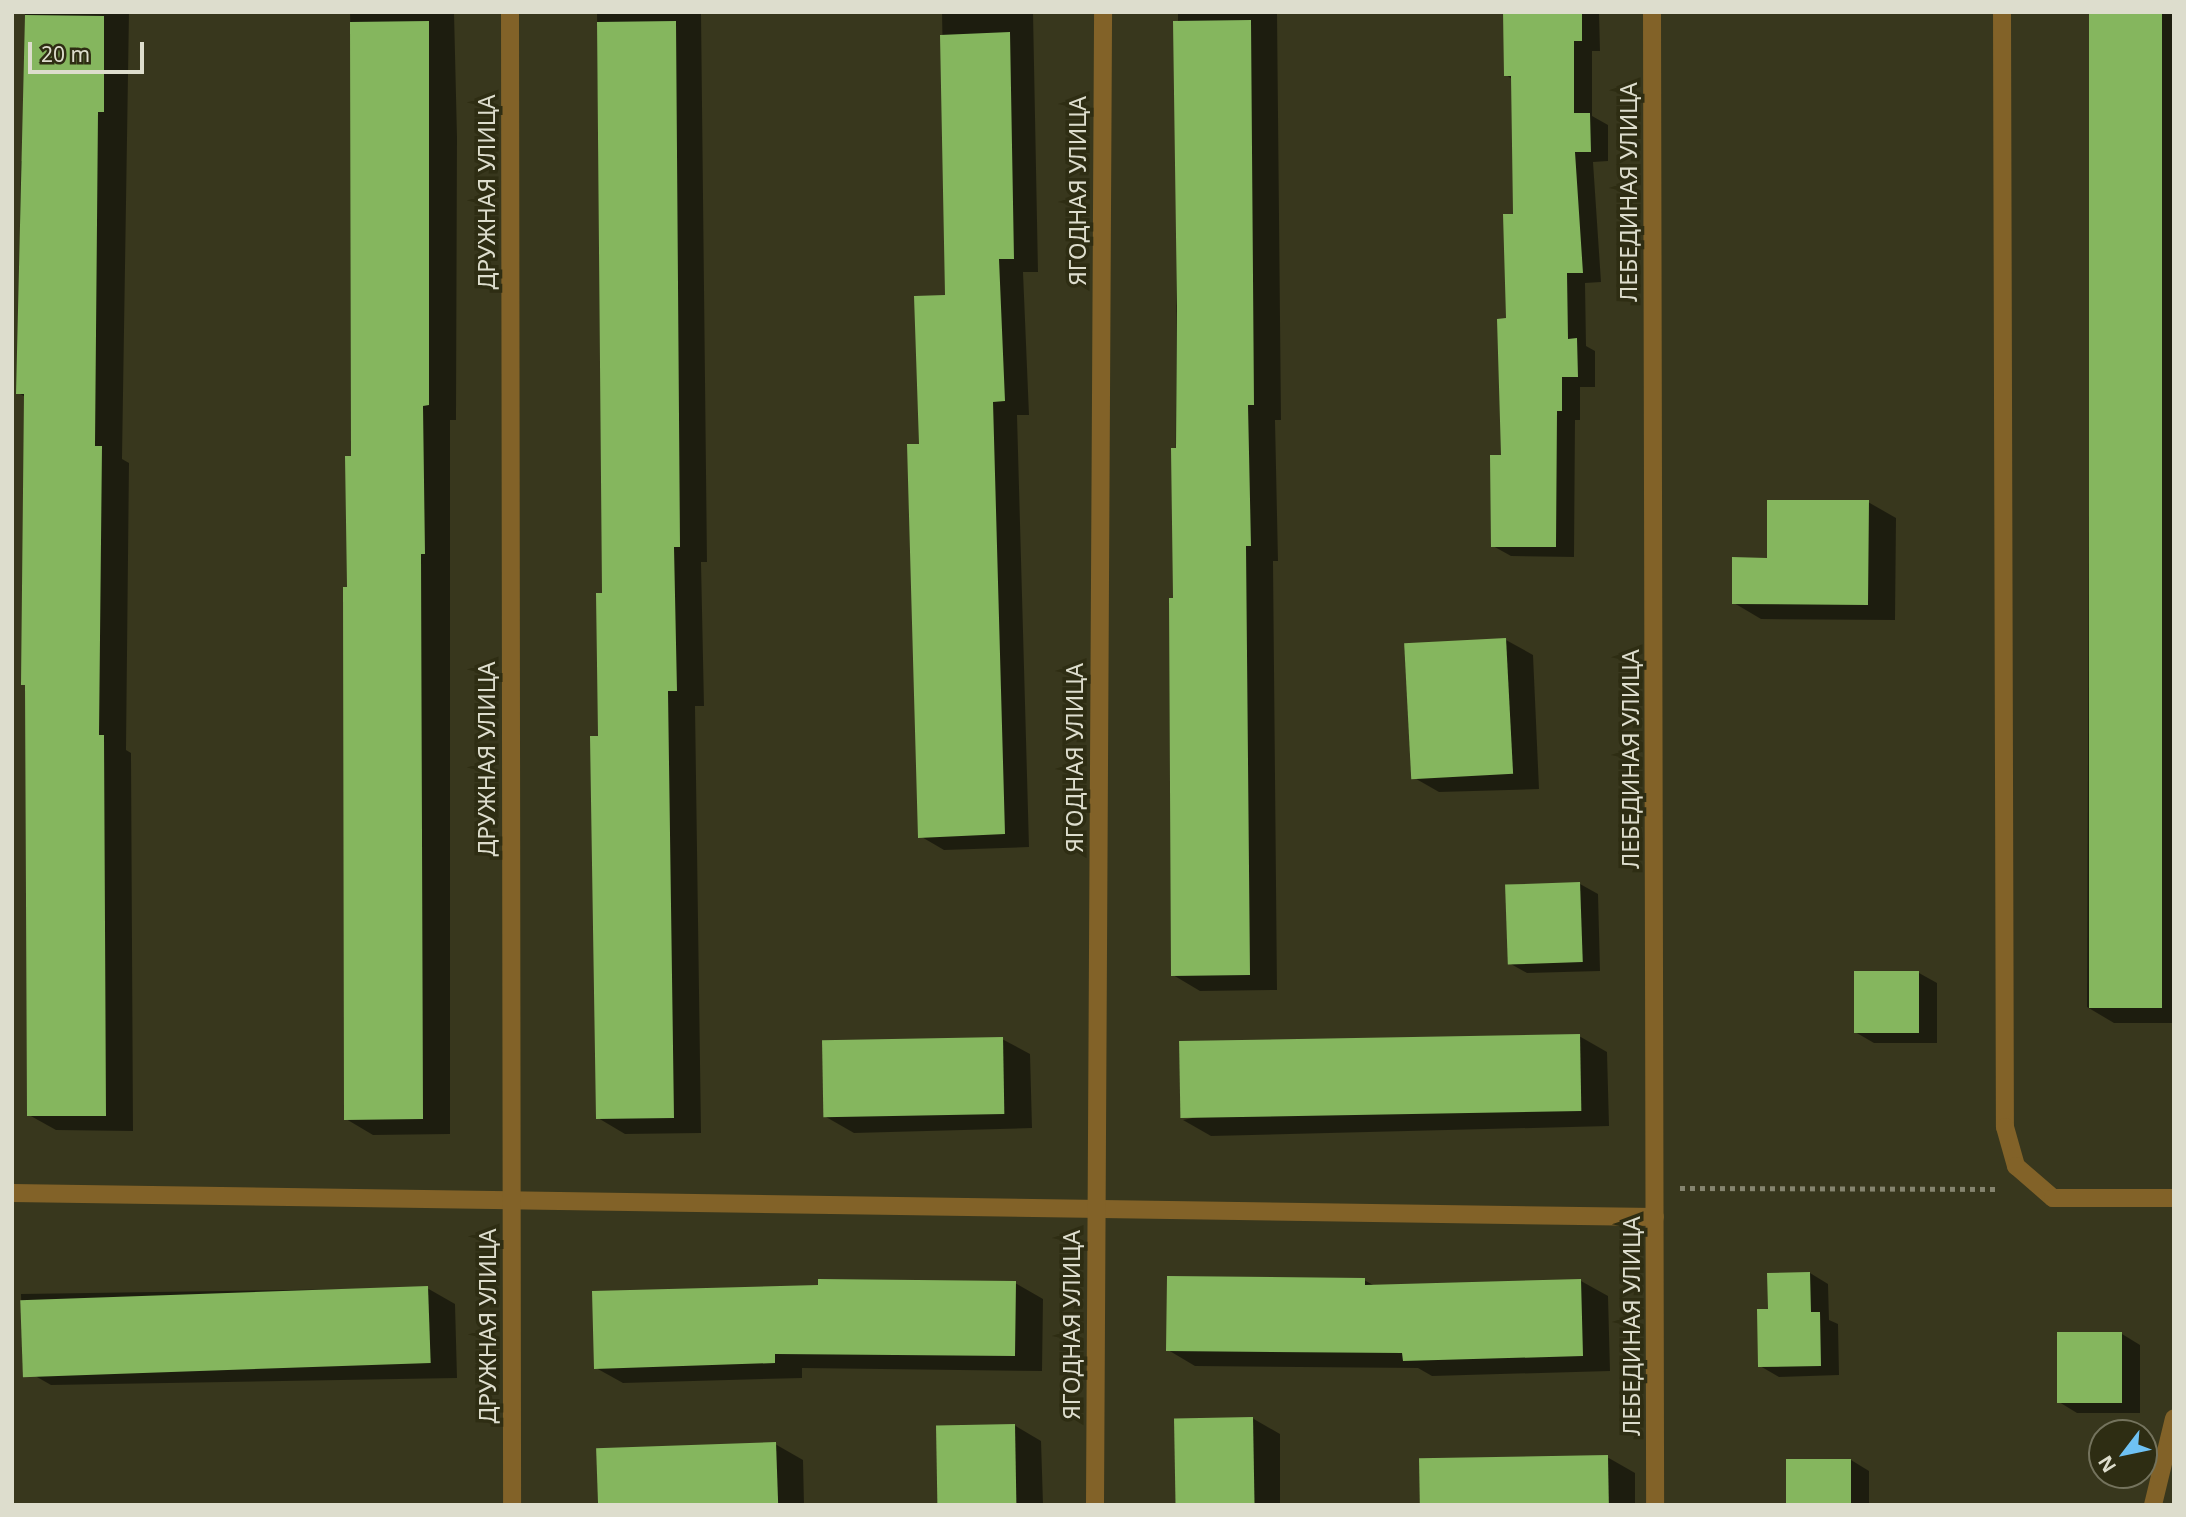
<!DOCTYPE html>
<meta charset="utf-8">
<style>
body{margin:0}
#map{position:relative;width:2186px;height:1517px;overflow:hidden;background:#38371d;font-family:"Noto Sans",sans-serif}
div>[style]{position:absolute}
.shadow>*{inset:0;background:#0007}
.building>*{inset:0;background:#85b65e;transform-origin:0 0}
.path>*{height:4.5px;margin-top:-2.25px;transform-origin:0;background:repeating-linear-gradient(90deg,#85846f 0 5px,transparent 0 10px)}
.lane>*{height:18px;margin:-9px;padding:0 9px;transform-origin:9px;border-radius:9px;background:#826228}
.street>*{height:18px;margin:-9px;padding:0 9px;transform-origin:9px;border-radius:9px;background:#826228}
span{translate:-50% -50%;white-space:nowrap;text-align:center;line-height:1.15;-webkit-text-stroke:7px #2e2d13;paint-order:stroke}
.street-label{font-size:23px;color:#ddddcd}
.frame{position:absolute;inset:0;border:14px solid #ddddcd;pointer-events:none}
.north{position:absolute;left:2088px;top:1419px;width:70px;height:70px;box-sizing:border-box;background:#2e2d13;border:2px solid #74735d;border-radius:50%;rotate:238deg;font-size:19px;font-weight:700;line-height:28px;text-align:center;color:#ddddcd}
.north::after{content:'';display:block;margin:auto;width:24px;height:32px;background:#6fc2f4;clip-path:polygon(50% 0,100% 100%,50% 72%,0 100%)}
.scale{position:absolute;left:28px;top:42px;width:116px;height:32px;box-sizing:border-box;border:4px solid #ddddcd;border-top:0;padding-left:9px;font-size:21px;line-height:24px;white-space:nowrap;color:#ddddcd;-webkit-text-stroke:5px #2e2d13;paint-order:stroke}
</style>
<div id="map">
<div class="shadow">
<div style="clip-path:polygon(25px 12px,129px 12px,122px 459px,129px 463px,126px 750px,131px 753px,133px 1131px,56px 1130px,29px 1115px,27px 686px,23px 684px,26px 397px,18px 393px,21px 161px,26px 161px)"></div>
<div style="clip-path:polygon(350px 12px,454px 12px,457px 137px,456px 420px,450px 420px,450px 1134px,373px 1135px,346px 1119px,354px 164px)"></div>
<div style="clip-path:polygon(597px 12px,701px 12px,707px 562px,701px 562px,704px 706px,695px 706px,701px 1133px,625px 1134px,598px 1118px,604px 594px)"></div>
<div style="clip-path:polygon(942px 12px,1033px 12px,1038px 272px,1023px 272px,1029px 415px,1017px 415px,1029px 847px,944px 850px,920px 836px,921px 445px,947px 297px)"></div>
<div style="clip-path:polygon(1178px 12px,1277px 12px,1281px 420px,1275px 420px,1278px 561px,1273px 561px,1277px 990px,1200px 991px,1173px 975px)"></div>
<div style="clip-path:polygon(1503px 12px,1599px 12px,1600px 51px,1592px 51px,1592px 116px,1608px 125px,1608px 161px,1593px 162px,1601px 282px,1585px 283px,1586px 346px,1595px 351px,1595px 387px,1580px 387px,1580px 420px,1575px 420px,1574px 557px,1511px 556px,1493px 546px,1503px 456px,1515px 216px,1512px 79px,1506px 75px)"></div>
<div style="clip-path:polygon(2091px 12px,2174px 12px,2174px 1023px,2114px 1023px,2087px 1007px)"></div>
<div style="clip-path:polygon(1868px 502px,1896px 518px,1895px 620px,1761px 619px,1734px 603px,1769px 559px)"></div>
<div style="clip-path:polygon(1506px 640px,1533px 655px,1539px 789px,1439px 792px,1411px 776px)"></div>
<div style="clip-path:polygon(1580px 884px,1598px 894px,1600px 971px,1527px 973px,1509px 963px)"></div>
<div style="clip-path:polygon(1919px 973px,1937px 983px,1937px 1043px,1874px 1043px,1855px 1032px)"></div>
<div style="clip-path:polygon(1579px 1036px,1607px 1052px,1609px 1126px,1211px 1136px,1183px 1120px)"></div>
<div style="clip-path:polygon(1002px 1039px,1030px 1054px,1032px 1128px,854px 1133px,826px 1117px)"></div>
<div style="clip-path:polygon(1810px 1273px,1828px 1284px,1829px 1320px,1838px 1324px,1839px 1375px,1779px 1377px,1760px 1366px,1770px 1310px)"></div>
<div style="clip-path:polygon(1364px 1280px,1375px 1286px,1581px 1281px,1608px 1296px,1610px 1371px,1432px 1376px,1418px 1368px,1195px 1366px,1168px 1350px)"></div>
<div style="clip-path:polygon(1015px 1283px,1043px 1299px,1042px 1371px,802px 1368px,802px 1378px,623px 1383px,596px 1368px)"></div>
<div style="clip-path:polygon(427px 1288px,455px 1304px,457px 1378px,51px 1385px,23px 1369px,21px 1294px)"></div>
<div style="clip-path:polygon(2122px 1334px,2140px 1345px,2140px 1413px,2077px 1413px,2059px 1402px)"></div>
<div style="clip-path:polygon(1252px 1418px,1280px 1434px,1280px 1505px,1176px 1505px)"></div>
<div style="clip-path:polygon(1014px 1425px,1041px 1441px,1043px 1505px,939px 1505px)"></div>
<div style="clip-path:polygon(775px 1444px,803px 1460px,804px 1505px,598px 1505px)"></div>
<div style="clip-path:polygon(1607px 1457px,1635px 1473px,1635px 1505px,1422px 1505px)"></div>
<div style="clip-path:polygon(1851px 1460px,1869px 1471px,1869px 1505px,1788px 1505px)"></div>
</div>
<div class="building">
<div style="clip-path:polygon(1503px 12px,1582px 12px,1582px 41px,1574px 41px,1574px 113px,1590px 113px,1591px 152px,1575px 152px,1583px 273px,1567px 273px,1568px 339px,1577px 338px,1578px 377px,1562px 377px,1562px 411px,1557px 411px,1556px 547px,1491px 547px,1490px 455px,1501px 455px,1497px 319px,1506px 318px,1503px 214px,1513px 214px,1511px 76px,1504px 76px)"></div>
<div style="left:2089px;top:12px;width:73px;height:996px"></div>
<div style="clip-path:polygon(25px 15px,104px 16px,104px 112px,98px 112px,95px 446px,102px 446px,99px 735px,104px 735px,106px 1116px,27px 1116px,25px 685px,21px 685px,24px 394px,16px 394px)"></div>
<div style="clip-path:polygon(1251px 20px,1254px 405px,1248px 405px,1251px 546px,1246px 546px,1250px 975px,1171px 976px,1169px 598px,1173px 598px,1171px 448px,1176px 448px,1177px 307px,1173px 21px)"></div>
<div style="clip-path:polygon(429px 21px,429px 405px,423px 406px,425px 554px,421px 554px,423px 1119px,344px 1120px,343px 587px,347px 587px,345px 456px,351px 456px,350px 22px)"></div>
<div style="clip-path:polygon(676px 21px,680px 547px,674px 547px,677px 691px,668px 691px,674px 1118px,596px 1119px,590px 736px,598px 736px,596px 593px,602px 593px,597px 22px)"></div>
<div style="clip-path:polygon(1010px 32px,1014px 259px,999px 259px,1005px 401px,993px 402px,1005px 834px,918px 838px,907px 444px,919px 444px,914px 296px,945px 295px,940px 35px)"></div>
<div style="clip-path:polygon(1767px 500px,1869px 500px,1868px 605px,1732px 604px,1732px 557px,1767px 558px)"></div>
<div style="left:1506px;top:638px;width:136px;height:102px;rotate:87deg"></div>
<div style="left:1580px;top:882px;width:80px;height:75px;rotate:88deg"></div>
<div style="left:1854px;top:971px;width:65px;height:62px"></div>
<div style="left:1580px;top:1034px;width:77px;height:401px;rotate:89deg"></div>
<div style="left:1003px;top:1037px;width:77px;height:181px;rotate:89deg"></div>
<div style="clip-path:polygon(1810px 1272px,1811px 1312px,1820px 1312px,1821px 1366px,1758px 1367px,1757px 1309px,1768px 1309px,1767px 1273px)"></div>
<div style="clip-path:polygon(1167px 1276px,1365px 1278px,1365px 1285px,1581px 1279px,1583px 1356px,1403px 1361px,1402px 1353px,1166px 1351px)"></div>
<div style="clip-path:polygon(818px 1279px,1016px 1281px,1015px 1356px,775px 1354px,775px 1363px,594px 1369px,592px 1291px,818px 1285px)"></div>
<div style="left:428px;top:1286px;width:77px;height:408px;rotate:88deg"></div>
<div style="left:2057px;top:1332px;width:65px;height:71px"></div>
<div style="left:1253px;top:1417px;width:88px;height:79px;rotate:89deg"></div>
<div style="left:1015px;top:1424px;width:81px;height:79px;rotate:89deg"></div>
<div style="left:776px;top:1442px;width:63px;height:180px;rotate:88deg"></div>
<div style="left:1608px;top:1455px;width:50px;height:189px;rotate:89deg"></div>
<div style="left:1786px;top:1459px;width:65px;height:46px"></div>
</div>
<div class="path">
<div style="left:1680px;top:1188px;width:317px;rotate:0.2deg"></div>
</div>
<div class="lane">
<div style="left:2002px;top:12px;width:1115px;rotate:89.85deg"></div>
<div style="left:2005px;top:1127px;width:41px;rotate:74.2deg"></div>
<div style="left:2016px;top:1166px;width:49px;rotate:40.9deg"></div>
<div style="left:2053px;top:1198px;width:121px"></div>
<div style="left:12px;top:1193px;width:1643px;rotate:0.84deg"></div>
</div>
<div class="street">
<div style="left:510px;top:12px;width:1493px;rotate:89.92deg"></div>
<div style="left:1652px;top:12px;width:1493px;rotate:89.88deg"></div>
<div style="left:1095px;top:1505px;width:1493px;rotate:-89.69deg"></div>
<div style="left:2153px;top:1505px;width:89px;rotate:-76.4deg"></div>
</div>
<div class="street-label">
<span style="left:1077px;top:191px;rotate:-90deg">ЯГОДНАЯ УЛИЦА</span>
<span style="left:486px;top:192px;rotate:-90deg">ДРУЖНАЯ УЛИЦА</span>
<span style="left:1628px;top:192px;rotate:-90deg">ЛЕБЕДИНАЯ УЛИЦА</span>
<span style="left:1074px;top:758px;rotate:-90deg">ЯГОДНАЯ УЛИЦА</span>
<span style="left:486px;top:759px;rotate:-90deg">ДРУЖНАЯ УЛИЦА</span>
<span style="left:1630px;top:759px;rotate:-90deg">ЛЕБЕДИНАЯ УЛИЦА</span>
<span style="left:1071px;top:1325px;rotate:-90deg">ЯГОДНАЯ УЛИЦА</span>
<span style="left:487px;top:1326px;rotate:-90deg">ДРУЖНАЯ УЛИЦА</span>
<span style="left:1631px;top:1326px;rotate:-90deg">ЛЕБЕДИНАЯ УЛИЦА</span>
</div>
<div class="frame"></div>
<div class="north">N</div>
<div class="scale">20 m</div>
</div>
